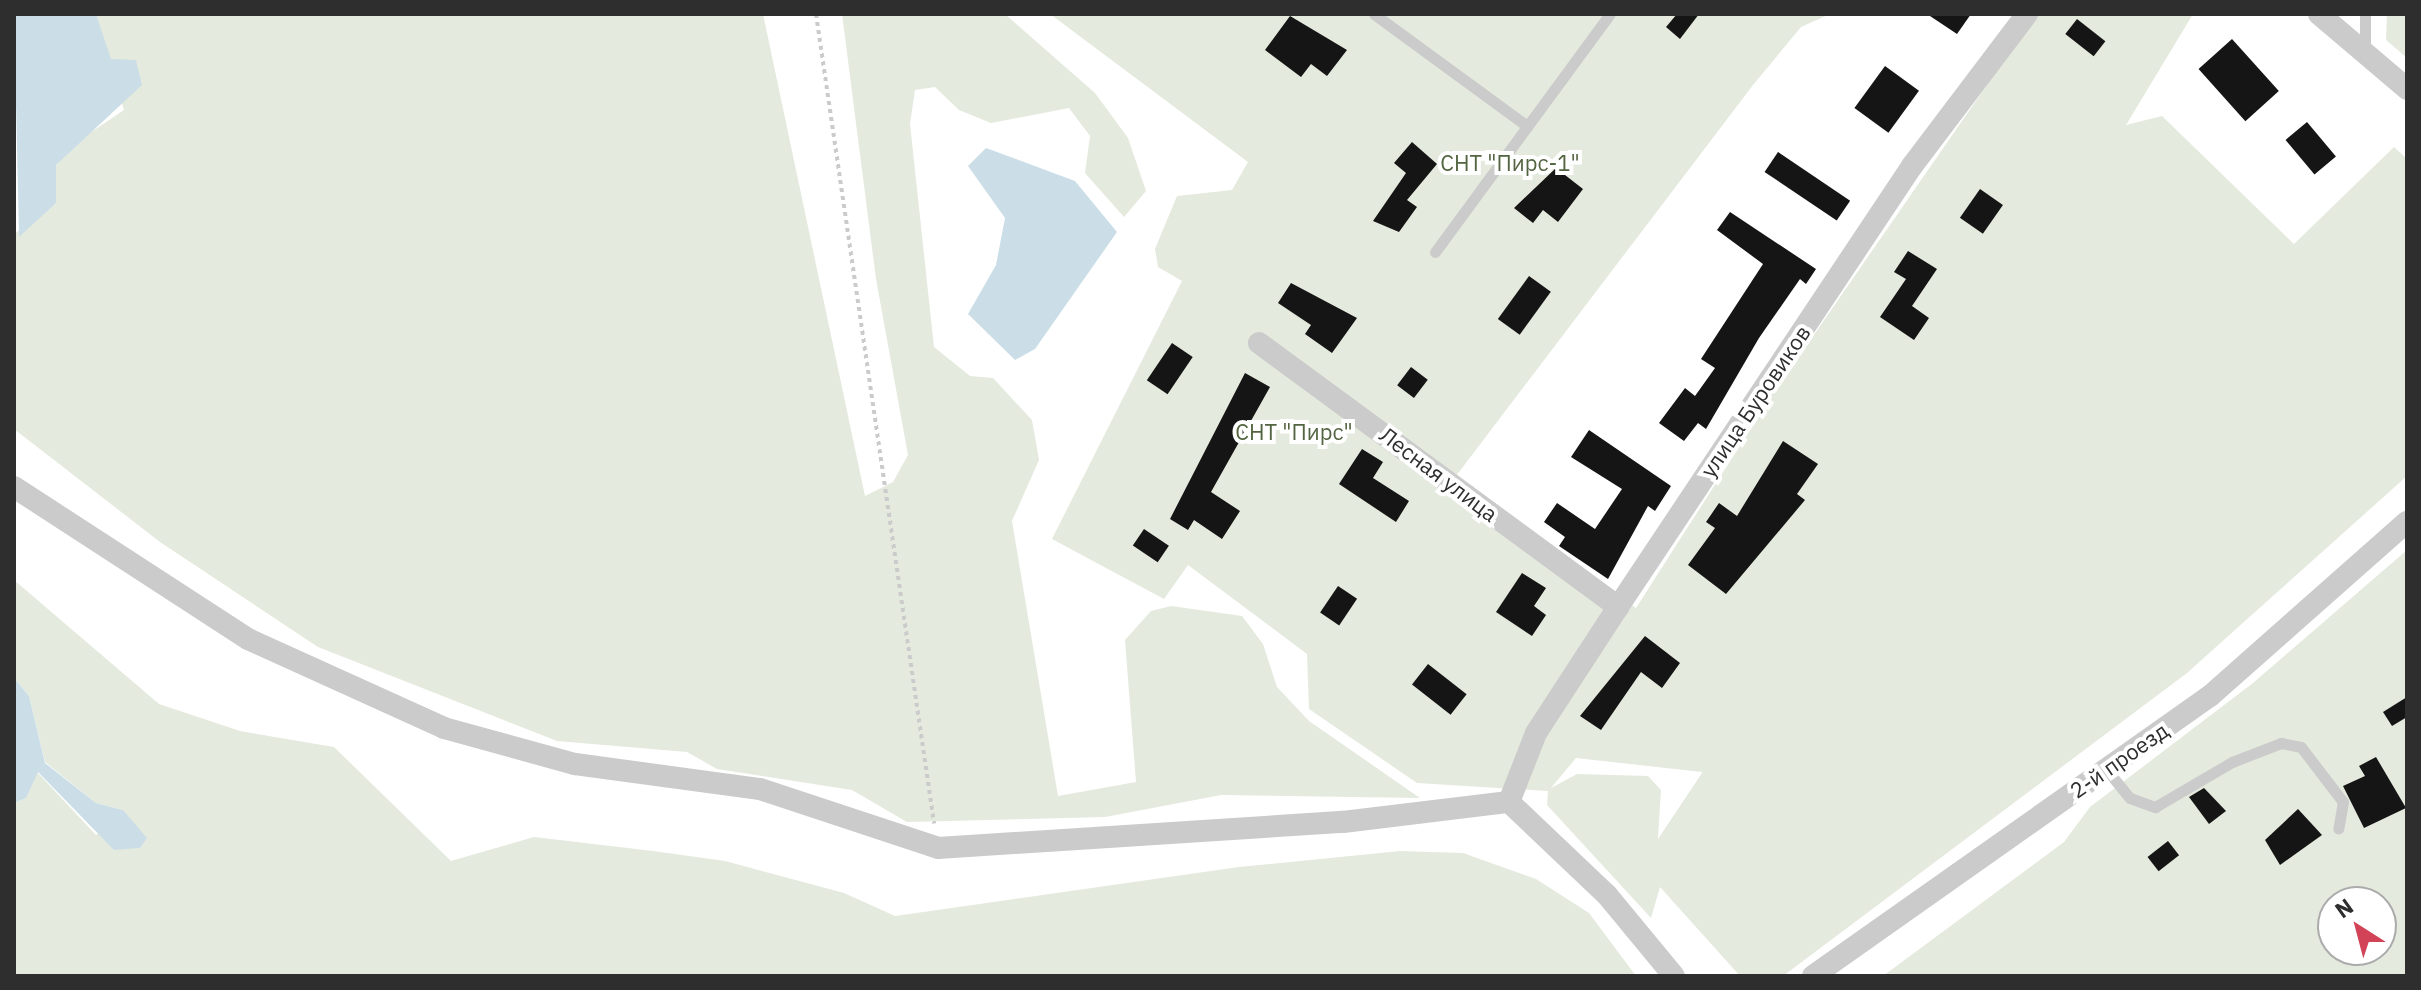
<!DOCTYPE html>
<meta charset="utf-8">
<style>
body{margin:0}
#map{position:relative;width:2421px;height:990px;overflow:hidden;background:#fff;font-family:"IBM Plex Sans",sans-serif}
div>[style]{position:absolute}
.green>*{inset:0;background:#e4eadd}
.water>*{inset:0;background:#cbdee7}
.building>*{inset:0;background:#151515;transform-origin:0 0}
.path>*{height:4px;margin-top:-2px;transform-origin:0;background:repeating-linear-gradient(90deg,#cbcbcb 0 4px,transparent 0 8px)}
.service>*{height:11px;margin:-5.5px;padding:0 5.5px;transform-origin:5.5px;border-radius:5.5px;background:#cbcbcb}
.minor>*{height:22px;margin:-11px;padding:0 11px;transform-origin:11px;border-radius:11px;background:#cbcbcb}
span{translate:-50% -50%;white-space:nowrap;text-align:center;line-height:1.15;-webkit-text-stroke:8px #fff;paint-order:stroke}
.park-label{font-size:22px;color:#536440}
.street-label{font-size:22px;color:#2e2e2e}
.frame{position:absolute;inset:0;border:16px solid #2e2e2e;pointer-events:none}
.north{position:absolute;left:2317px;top:886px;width:80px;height:80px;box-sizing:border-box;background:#fff;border:2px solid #ababab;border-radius:50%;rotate:324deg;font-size:22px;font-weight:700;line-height:32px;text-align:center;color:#2e2e2e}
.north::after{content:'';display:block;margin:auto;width:28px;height:36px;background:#d24357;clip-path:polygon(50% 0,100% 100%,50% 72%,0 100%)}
</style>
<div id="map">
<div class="green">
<div style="clip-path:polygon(96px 14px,763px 14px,865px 496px,893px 482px,908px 455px,876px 279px,842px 14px,1005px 14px,1095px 93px,1128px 138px,1146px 191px,1124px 217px,1085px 173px,1090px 136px,1069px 108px,991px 123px,959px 110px,935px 87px,915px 90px,910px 124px,934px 347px,970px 376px,993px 378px,1032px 420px,1039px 460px,1012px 521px,1058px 796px,1136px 782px,1125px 640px,1151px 611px,1171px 606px,1242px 616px,1263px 644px,1277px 687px,1309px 721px,1420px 798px,1221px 795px,1105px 817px,907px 822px,852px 790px,717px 769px,687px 752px,557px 741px,318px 647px,160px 542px,14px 429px,14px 234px,56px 203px,56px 165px,75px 143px,124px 110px)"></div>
<div style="clip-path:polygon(evenodd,1050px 14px,1830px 14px,1801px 27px,1753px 85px,1456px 476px,1636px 608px,1775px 391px,2036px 14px,2193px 14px,2126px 125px,2162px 116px,2294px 244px,2394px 147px,2407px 159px,2407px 476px,2187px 673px,1783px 976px,1740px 976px,1660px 887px,1651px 918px,1547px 805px,1548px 791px,1417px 783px,1309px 709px,1307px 654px,1188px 565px,1164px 599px,1052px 539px,1182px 281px,1158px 267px,1155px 249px,1177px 196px,1232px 190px,1248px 162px,1050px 14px,1576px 758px,1702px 772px,1702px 773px,1658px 839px,1661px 790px,1648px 776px,1577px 774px,1551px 788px,1576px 758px)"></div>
<div style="clip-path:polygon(2387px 14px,2407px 14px,2407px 58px,2386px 40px)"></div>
<div style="clip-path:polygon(evenodd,2407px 550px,2407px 976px,1883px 976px,2064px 842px,2090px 807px,2253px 683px,2407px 550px,2333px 902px,2381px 902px,2381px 950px,2333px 950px,2333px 902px)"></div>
<div style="clip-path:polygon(14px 580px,159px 704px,240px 731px,334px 747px,451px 861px,534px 837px,653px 851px,725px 861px,844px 893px,895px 916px,1239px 867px,1400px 851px,1463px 853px,1536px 879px,1589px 913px,1636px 976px,14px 976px,14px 803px,26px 798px,37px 772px,96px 835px,123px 810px,96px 803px,45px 762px,29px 696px,14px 678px)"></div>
</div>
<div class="water">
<div style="clip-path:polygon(14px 14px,96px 14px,111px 59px,136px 60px,142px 85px,56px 165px,56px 203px,19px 237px)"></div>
<div style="clip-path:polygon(986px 148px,1075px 181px,1117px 232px,1035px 349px,1015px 360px,968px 314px,996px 265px,1005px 218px,968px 166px)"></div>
<div style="clip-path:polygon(14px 678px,29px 696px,45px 763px,96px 803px,123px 810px,147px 838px,140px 848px,114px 850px,38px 772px,26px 798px,14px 803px)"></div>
</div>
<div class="building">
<div style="clip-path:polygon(1677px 14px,1699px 14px,1680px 39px,1666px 27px)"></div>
<div style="clip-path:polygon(1927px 14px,1971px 14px,1957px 34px)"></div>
<div style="clip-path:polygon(1290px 16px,1347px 50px,1327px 76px,1311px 64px,1301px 77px,1265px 50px)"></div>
<div style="left:2077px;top:19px;width:36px;height:19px;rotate:38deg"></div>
<div style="left:2232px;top:39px;width:70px;height:45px;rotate:48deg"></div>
<div style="left:1885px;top:66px;width:42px;height:52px;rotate:36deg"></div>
<div style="left:2307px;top:122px;width:45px;height:28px;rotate:50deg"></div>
<div style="clip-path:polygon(1412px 142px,1437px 164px,1407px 200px,1417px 207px,1399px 232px,1373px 221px,1406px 173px,1394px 163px)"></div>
<div style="left:1778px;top:152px;width:87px;height:24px;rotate:34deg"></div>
<div style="clip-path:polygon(1556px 168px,1583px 189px,1558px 222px,1543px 210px,1533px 223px,1514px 208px)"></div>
<div style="left:1980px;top:189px;width:28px;height:35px;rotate:35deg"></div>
<div style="clip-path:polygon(1730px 212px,1816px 269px,1806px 284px,1800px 279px,1759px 338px,1706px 429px,1698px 423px,1684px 441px,1659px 423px,1685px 388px,1695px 396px,1715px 368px,1701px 359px,1763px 264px,1717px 230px)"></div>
<div style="clip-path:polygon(1908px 251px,1937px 269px,1912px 306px,1929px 318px,1914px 340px,1880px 317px,1906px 279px,1894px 272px)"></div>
<div style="left:1529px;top:276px;width:27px;height:53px;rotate:36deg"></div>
<div style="clip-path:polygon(1291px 283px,1357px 318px,1332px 353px,1305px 334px,1311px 325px,1278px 303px)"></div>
<div style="left:1172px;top:343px;width:25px;height:45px;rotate:34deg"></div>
<div style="left:1411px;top:367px;width:21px;height:23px;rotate:37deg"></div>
<div style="clip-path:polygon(1245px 373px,1270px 387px,1211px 492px,1240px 511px,1222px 539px,1194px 520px,1188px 530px,1170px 519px)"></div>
<div style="clip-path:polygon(1589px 430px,1671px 486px,1655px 511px,1648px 506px,1608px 579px,1559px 546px,1565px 537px,1544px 522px,1557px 503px,1595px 529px,1622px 489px,1571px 457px)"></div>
<div style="clip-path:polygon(1783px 441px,1818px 464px,1797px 494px,1805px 500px,1726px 594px,1688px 565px,1715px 528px,1706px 522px,1719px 503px,1737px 516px)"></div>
<div style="clip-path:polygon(1362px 449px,1383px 462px,1373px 478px,1409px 501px,1396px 522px,1339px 484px)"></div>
<div style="left:1144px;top:529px;width:30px;height:20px;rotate:34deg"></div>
<div style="clip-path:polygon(1522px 573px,1546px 588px,1534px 606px,1546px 615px,1532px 636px,1496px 612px)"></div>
<div style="left:1338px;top:586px;width:23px;height:32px;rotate:34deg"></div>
<div style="clip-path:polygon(1645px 636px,1680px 663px,1662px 688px,1641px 672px,1601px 730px,1580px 716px)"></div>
<div style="left:1428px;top:664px;width:49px;height:26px;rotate:38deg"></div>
<div style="clip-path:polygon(2407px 697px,2407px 717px,2392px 726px,2383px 712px)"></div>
<div style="clip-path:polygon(2376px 757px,2406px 808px,2364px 828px,2343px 786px,2365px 776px,2359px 766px)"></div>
<div style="clip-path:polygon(2204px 788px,2226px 811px,2209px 824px,2189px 797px)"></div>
<div style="clip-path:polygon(2298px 809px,2322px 835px,2280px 865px,2265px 840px)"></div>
<div style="left:2168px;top:841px;width:18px;height:26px;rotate:52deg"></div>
</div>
<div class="path">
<div style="left:816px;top:14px;width:818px;rotate:81.7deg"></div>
</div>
<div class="service">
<div style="left:1374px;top:14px;width:190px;rotate:36.2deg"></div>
<div style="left:2365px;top:14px;width:38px;rotate:90deg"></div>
<div style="left:1435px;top:252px;width:295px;rotate:-53.7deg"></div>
<div style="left:2107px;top:770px;width:36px;rotate:51deg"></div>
<div style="left:2130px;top:798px;width:27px;rotate:20deg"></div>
<div style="left:2155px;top:807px;width:89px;rotate:-30.3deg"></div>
<div style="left:2232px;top:762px;width:53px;rotate:-21.2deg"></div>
<div style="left:2281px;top:743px;width:20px;rotate:11deg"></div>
<div style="left:2301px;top:747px;width:69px;rotate:52.6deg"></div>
<div style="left:2343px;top:802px;width:27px;rotate:100deg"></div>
</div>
<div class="minor">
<div style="left:2319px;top:14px;width:116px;rotate:40.4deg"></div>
<div style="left:1259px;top:343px;width:446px;rotate:36.3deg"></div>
<div style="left:14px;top:487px;width:279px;rotate:33deg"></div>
<div style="left:248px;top:639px;width:215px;rotate:24.4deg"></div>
<div style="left:444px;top:728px;width:136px;rotate:15.4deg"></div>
<div style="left:575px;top:764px;width:187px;rotate:7.7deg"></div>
<div style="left:760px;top:789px;width:188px;rotate:18.3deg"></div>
<div style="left:938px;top:848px;width:406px;rotate:-3.7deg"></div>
<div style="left:1343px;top:822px;width:167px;rotate:-6.9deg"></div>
<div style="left:1509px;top:802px;width:74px;rotate:-68.6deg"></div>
<div style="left:1536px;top:733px;width:150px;rotate:-56.9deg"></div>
<div style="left:1618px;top:607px;width:530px;rotate:-56.31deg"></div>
<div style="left:1912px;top:166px;width:191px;rotate:-52.9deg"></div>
<div style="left:1509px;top:802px;width:135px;rotate:43.5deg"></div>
<div style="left:1607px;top:895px;width:105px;rotate:50.4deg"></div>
<div style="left:1813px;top:976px;width:486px;rotate:-35.2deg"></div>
<div style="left:2210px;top:696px;width:263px;rotate:-41.5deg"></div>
</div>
<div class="park-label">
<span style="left:1510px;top:163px">СНТ "Пирс-1"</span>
<span style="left:1294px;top:432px">СНТ "Пирс"</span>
</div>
<div class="street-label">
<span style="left:1755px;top:401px;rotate:-56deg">улица Буровиков</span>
<span style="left:1439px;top:474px;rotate:37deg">Лесная улица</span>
<span style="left:2119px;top:760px;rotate:-35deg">2-й проезд</span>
</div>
<div class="frame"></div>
<div class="north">N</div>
</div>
